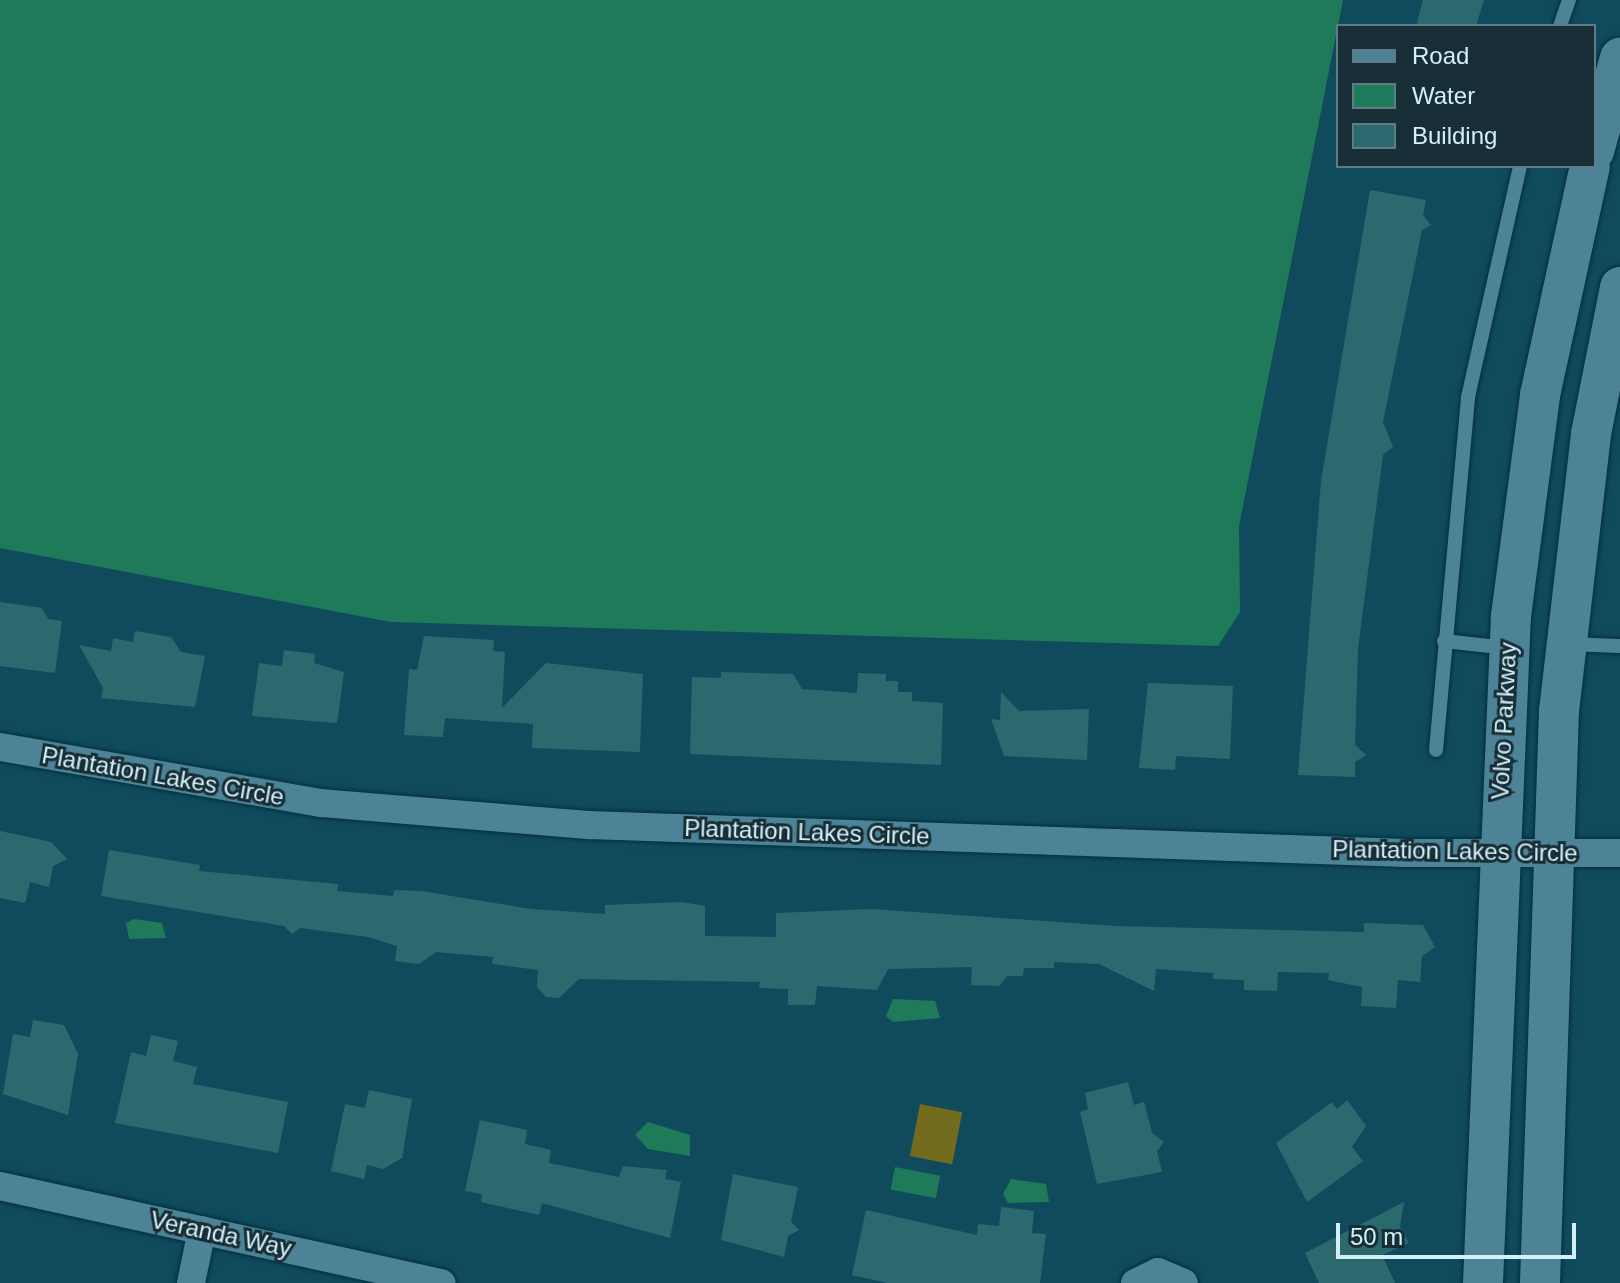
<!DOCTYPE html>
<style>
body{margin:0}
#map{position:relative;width:1620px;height:1283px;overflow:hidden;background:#104b5d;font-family:Arial,sans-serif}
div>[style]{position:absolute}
.green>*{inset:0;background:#736b1e;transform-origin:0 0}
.water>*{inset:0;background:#1e7a58;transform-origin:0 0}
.building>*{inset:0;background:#2a6a6f}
.roads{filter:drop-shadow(0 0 2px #02303d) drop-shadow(0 0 2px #02303d)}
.service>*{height:14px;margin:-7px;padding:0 7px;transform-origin:7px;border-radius:7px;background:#4d8396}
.minor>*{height:28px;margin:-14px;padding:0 14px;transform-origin:14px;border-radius:14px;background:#4d8396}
.secondary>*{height:40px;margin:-20px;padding:0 20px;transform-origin:20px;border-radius:20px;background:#4d8396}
span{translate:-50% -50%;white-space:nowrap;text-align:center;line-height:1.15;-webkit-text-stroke:6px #172e36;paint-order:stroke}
.street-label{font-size:24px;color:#d3eff9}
.legend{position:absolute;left:1336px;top:24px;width:260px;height:144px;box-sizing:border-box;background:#172e36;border:2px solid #627b84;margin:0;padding:10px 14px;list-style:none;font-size:24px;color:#d3eff9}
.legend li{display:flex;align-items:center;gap:16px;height:40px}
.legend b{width:40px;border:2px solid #627b84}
.scale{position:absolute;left:1336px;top:1223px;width:240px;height:36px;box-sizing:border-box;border:4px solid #d3eff9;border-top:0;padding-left:10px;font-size:24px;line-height:28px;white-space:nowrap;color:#d3eff9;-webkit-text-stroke:6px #172e36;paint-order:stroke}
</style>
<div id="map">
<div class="green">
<div style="left:920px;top:1104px;width:43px;height:53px;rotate:11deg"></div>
</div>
<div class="water">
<div style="clip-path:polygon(0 0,1343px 0,1239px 526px,1240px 612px,1218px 646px,391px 622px,0 548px)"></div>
<div style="clip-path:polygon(134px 919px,162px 923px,166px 938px,129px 939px,126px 923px)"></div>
<div style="clip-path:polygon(893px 999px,935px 1001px,940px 1018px,893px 1022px,886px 1016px)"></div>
<div style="clip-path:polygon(648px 1122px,690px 1135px,690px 1156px,648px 1149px,635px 1135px)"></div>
<div style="left:895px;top:1167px;width:46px;height:23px;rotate:11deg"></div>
<div style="clip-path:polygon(1011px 1179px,1046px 1184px,1049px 1202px,1008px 1203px,1003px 1194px)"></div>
</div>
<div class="building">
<div style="clip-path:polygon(1423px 0,1484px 0,1476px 26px,1416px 26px)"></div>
<div style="clip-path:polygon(1370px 190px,1426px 200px,1423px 215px,1431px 225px,1422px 230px,1383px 422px,1393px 447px,1383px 455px,1358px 649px,1355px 745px,1366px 755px,1355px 762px,1355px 777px,1298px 775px,1321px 481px)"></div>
<div style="clip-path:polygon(0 602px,42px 608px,48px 619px,62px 621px,55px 673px,0 666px)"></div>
<div style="clip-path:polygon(135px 631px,171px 637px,181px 652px,205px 656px,195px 707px,101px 698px,103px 688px,79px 645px,111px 651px,113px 638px,133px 642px)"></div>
<div style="clip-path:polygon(424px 636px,494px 640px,493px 651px,505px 652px,502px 708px,546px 663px,643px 674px,640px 752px,532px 748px,533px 724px,445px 718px,443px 737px,404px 735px,409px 669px,417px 670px)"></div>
<div style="clip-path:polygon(284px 650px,315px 654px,314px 663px,344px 672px,337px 723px,252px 716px,259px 663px,282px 666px)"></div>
<div style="clip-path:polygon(721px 672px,793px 674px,802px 689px,857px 693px,858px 673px,886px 674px,886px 681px,898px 681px,898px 692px,912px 692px,912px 701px,943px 703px,941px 765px,690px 754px,692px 677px,721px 678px)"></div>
<div style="clip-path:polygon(1148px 683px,1233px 686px,1230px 759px,1176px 756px,1175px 770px,1139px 768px)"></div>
<div style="clip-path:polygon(1001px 692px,1019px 711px,1089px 709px,1087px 760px,1004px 756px,991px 719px,1000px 720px)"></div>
<div style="clip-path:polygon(0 831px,51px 842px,67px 859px,53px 866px,49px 887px,30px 882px,25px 903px,0 898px)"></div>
<div style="clip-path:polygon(109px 850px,200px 865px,199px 871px,338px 884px,337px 891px,393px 896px,394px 890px,421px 891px,531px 909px,605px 914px,605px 905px,682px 902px,705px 906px,705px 936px,776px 937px,776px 913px,872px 909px,1115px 926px,1364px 932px,1364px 923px,1423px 925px,1435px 947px,1422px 956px,1420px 982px,1398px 980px,1396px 1008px,1361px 1006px,1362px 987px,1328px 980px,1329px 973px,1278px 972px,1277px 991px,1244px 990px,1244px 980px,1213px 979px,1213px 973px,1156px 969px,1154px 991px,1099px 964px,1054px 962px,1054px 968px,1024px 968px,1023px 976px,1007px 976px,999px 986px,971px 985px,972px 967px,888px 969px,877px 990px,817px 986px,815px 1005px,788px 1005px,788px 989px,759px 988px,760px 982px,579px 979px,559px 998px,546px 997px,537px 987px,538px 970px,492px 964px,493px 957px,436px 952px,419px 964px,395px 961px,397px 946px,368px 937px,300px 928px,292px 934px,284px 926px,101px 896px)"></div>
<div style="clip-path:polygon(33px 1020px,64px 1025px,78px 1054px,68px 1115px,3px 1094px,13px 1034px,30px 1037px)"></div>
<div style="clip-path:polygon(151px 1035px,178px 1041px,173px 1061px,197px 1067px,193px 1084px,288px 1102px,278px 1153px,115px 1123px,131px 1052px,146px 1056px)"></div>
<div style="clip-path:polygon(1128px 1082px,1134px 1105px,1144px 1102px,1152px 1133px,1164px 1142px,1157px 1151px,1162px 1172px,1097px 1184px,1080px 1112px,1088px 1109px,1085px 1093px)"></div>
<div style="clip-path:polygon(369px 1090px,412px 1099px,402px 1158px,383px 1169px,367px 1165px,364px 1179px,331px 1171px,345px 1104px,365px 1108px)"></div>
<div style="clip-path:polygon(1347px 1100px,1366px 1126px,1352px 1147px,1363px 1161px,1307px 1202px,1276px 1143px,1332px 1102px,1337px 1109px)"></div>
<div style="clip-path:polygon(480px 1120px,527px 1130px,525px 1144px,551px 1150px,549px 1163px,619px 1177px,623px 1166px,667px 1170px,665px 1179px,681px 1182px,670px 1238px,542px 1203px,539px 1215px,481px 1202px,482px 1194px,465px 1191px)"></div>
<div style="clip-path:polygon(733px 1174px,798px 1187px,791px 1222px,799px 1230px,788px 1236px,784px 1257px,721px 1240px)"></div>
<div style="clip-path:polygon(1404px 1202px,1400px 1227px,1409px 1243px,1382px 1255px,1395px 1283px,1319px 1283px,1305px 1253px)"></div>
<div style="clip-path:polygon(1001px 1207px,1034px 1211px,1032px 1233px,1046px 1234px,1040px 1283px,888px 1283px,852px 1275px,866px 1210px,977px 1235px,978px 1224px,999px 1226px)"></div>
</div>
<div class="roads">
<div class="service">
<div style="left:1560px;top:26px;width:28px;rotate:-71deg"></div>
<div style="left:1444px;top:641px;width:63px;rotate:6.3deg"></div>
<div style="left:1568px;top:644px;width:52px;rotate:2.2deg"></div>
<div style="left:1436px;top:750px;width:354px;rotate:-84.8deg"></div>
<div style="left:1468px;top:397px;width:237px;rotate:-77.3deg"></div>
</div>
<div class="minor">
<div style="left:0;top:747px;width:326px;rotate:9.9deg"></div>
<div style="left:321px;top:803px;width:269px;rotate:4.7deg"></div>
<div style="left:589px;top:825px;width:818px;rotate:1.96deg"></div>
<div style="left:1407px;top:853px;width:213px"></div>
<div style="left:0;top:1186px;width:452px;rotate:12.4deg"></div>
<div style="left:191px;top:1283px;width:54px;rotate:-78.3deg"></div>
<div style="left:1135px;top:1283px;width:25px;rotate:-26deg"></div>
<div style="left:1158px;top:1272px;width:28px;rotate:23deg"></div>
</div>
<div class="secondary">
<div style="left:1594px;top:151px;width:97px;rotate:-74.4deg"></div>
<div style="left:1483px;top:1283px;width:668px;rotate:-87.6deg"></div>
<div style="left:1511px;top:616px;width:223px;rotate:-82.5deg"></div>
<div style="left:1540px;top:395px;width:234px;rotate:-77.7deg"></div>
<div style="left:1540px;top:1283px;width:572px;rotate:-88.1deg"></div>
<div style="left:1559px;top:711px;width:279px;rotate:-83.4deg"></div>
<div style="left:1591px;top:434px;width:150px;rotate:-78.8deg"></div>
</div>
</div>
<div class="street-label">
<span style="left:1504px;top:721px;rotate:-87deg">Volvo Parkway</span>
<span style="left:163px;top:776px;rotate:10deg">Plantation Lakes Circle</span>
<span style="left:807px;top:832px;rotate:2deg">Plantation Lakes Circle</span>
<span style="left:1455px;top:851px;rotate:1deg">Plantation Lakes Circle</span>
<span style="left:221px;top:1234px;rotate:12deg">Veranda Way</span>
</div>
<ul class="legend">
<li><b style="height:10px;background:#4d8396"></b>Road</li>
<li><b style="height:22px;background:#1e7a58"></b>Water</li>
<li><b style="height:22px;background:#2a6a6f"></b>Building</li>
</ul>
<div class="scale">50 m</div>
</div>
